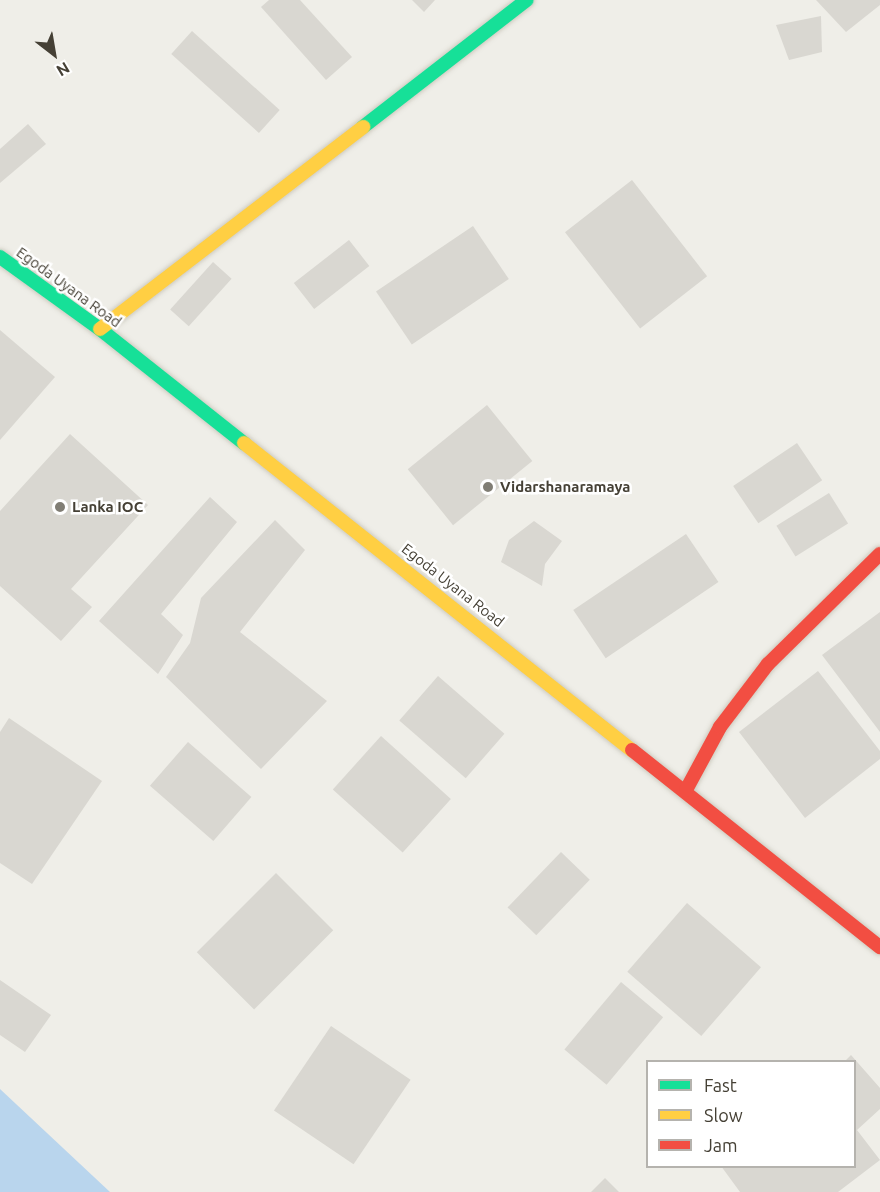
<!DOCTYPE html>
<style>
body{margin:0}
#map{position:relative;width:880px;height:1192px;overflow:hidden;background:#efeee8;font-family:Ubuntu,sans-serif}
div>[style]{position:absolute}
.water>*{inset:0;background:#b9d5ed}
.building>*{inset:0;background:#d9d7d1;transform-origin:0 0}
.roads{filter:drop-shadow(0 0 2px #cecbc0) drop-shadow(0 0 2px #cecbc0)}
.fast>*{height:14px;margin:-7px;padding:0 7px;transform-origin:7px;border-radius:7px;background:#16e098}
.slow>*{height:14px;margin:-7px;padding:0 7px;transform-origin:7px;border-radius:7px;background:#ffcf43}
.jam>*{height:14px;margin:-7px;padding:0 7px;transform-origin:7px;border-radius:7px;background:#f24e42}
.dots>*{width:16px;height:16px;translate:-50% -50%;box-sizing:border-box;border:3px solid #fff;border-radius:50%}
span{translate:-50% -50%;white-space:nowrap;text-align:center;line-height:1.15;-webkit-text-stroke:5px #fff;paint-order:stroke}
.street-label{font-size:15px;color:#454035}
.poi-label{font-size:15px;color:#454035;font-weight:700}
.left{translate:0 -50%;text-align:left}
.legend{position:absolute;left:646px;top:1060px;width:210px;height:108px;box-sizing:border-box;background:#fff;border:2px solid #b5b3ae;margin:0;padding:8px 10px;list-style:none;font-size:18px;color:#454035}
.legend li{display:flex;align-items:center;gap:12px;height:30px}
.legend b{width:30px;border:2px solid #b5b3ae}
.north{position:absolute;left:24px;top:24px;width:60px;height:60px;-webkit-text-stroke:4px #fff;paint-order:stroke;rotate:149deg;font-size:16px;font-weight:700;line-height:24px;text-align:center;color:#454035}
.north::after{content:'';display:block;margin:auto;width:21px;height:27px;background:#454035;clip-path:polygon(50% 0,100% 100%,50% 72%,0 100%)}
</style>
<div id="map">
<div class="water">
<div style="clip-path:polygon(0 1089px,110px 1192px,0 1192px)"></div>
</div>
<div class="building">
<div style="clip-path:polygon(269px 0,300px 0,352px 57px,326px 80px,261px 7px)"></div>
<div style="clip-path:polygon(412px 0,435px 0,424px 12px)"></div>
<div style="clip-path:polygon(816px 0,880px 0,880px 5px,846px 32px)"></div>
<div style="clip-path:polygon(821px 16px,822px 52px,789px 60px,776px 25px)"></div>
<div style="left:192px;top:31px;width:118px;height:31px;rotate:42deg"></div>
<div style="clip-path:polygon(28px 124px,46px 144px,0 183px,0 149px)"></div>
<div style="left:632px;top:180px;width:122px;height:85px;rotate:52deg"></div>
<div style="left:473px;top:226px;width:64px;height:117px;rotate:56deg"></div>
<div style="left:349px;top:240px;width:33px;height:70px;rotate:52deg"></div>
<div style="left:213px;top:262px;width:25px;height:64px;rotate:42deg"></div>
<div style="clip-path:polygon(0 330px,55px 377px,0 440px)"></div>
<div style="left:487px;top:405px;width:72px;height:102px;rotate:51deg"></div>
<div style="clip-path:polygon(70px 434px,148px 505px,71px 589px,92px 607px,61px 641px,0 586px,0 511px)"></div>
<div style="left:797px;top:443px;width:45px;height:77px;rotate:56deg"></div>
<div style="left:829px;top:493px;width:36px;height:62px;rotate:58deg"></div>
<div style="clip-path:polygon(210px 497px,237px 522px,161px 614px,183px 635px,158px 674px,99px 621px)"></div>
<div style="clip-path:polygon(275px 520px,305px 550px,240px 632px,327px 701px,261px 769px,166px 677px,190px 643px,201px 598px)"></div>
<div style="clip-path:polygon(534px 521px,562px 541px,545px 564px,542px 586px,501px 562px,509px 540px)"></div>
<div style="left:686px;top:534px;width:58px;height:136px;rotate:56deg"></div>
<div style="clip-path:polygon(880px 612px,880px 732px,822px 655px)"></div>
<div style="clip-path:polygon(818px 671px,880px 751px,880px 759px,805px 818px,739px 732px)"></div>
<div style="left:438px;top:676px;width:88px;height:59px;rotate:41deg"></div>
<div style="clip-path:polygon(9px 718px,102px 781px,32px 884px,0 863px,0 732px)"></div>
<div style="left:381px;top:736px;width:94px;height:72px;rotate:42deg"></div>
<div style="left:188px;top:742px;width:84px;height:58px;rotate:41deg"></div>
<div style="left:561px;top:852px;width:40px;height:77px;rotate:44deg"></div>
<div style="left:276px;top:873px;width:81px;height:112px;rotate:45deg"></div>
<div style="left:687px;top:903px;width:98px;height:91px;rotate:41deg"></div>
<div style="clip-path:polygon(0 980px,51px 1015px,25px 1052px,0 1035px)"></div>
<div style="left:621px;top:982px;width:55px;height:88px;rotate:40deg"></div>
<div style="left:331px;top:1026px;width:96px;height:102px;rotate:34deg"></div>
<div style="clip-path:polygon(851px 1055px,880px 1088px,880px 1109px,857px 1130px,880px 1160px,838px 1192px,740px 1192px,721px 1166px,854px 1166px,854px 1062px,844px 1062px)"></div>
<div style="clip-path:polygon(605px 1178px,619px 1192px,591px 1192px)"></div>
</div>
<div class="roads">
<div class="fast">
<div style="left:363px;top:127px;width:207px;rotate:-37.8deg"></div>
<div style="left:0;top:257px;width:123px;rotate:35.8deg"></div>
<div style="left:100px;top:329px;width:184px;rotate:38.4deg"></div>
</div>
<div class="slow">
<div style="left:100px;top:329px;width:332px;rotate:-37.5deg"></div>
<div style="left:244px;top:443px;width:495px;rotate:38.4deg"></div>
</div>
<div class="jam">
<div style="left:632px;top:750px;width:317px;rotate:38.5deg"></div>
<div style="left:686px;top:790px;width:72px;rotate:-61.6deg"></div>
<div style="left:720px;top:727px;width:79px;rotate:-52.7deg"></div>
<div style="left:768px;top:664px;width:157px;rotate:-44.5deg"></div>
</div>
</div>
<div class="dots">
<div style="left:488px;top:487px;background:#807d74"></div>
<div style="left:60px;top:507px;background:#807d74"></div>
</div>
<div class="street-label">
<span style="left:69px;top:287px;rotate:36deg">Egoda Uyana Road</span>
<span style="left:453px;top:585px;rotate:38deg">Egoda Uyana Road</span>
</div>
<div class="poi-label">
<span class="left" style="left:500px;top:487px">Vidarshanaramaya</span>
<span class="left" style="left:72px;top:507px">Lanka IOC</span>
</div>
<ul class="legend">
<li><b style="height:8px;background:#16e098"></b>Fast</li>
<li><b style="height:8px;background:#ffcf43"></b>Slow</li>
<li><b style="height:8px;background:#f24e42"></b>Jam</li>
</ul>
<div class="north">N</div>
</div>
